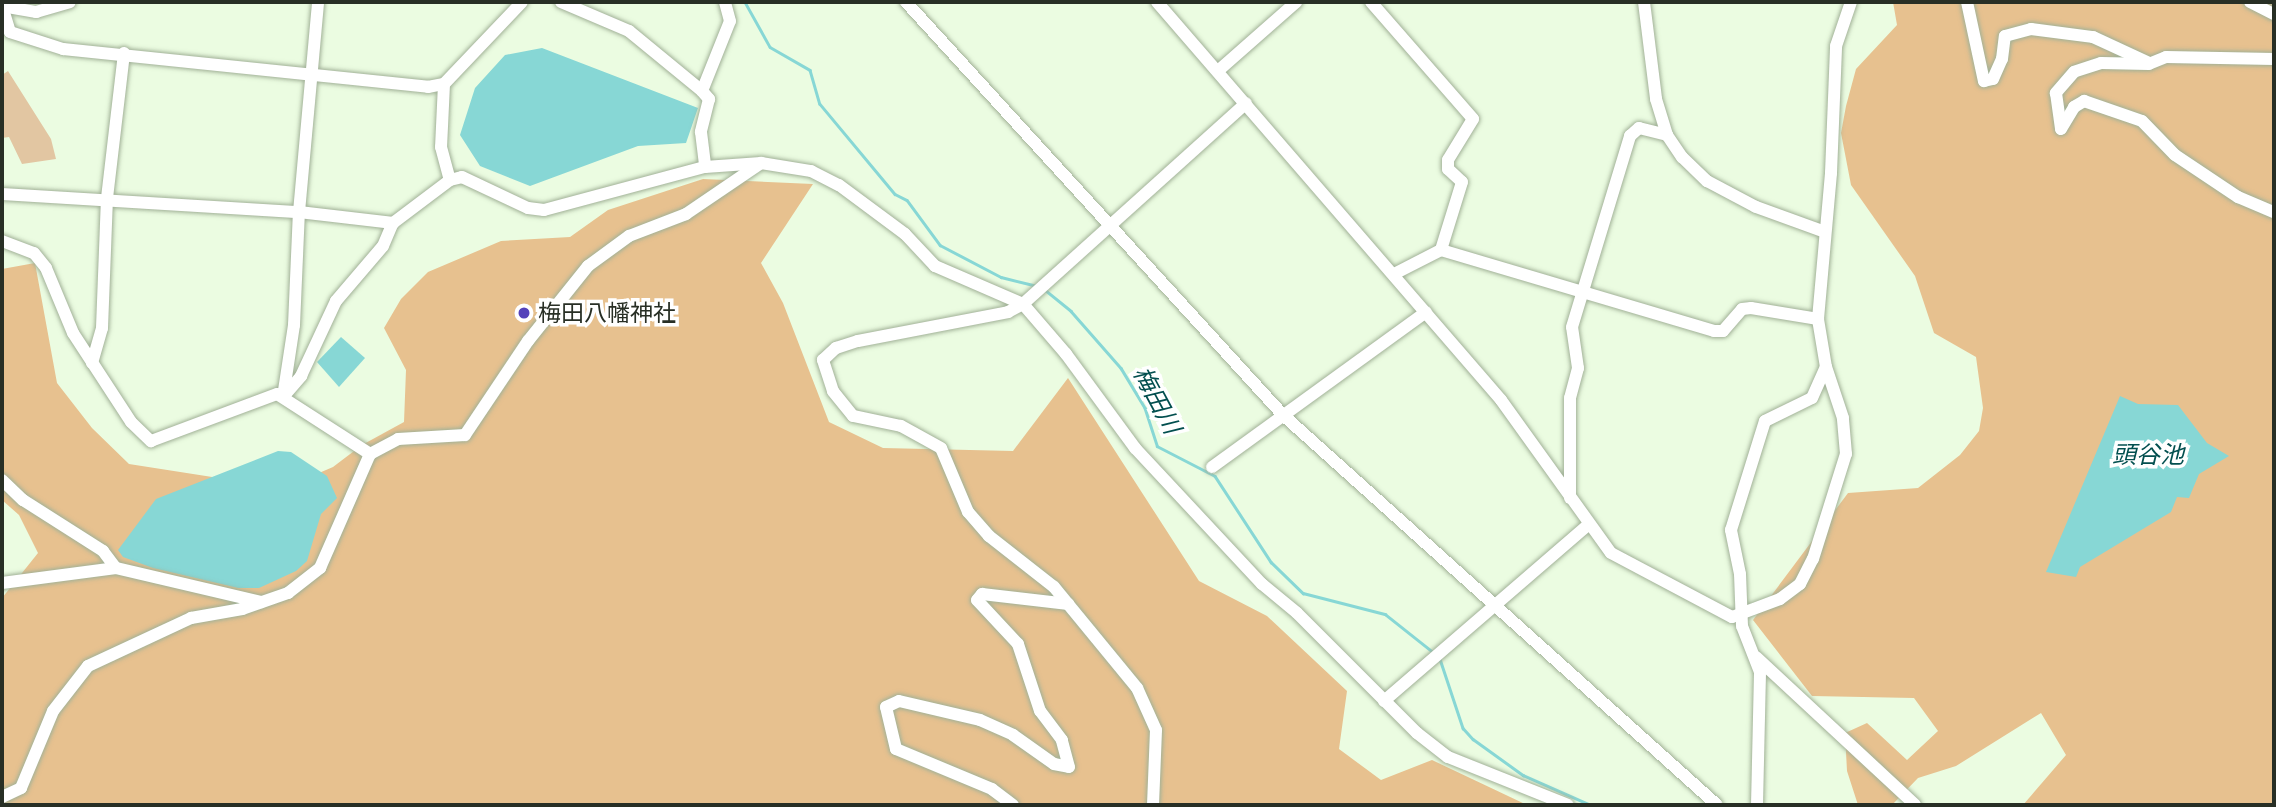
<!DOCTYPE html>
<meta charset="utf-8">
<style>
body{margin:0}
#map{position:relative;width:2276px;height:807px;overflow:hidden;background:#ebfce1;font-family:Montserrat,"Noto Sans JP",sans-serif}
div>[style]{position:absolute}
.green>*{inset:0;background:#e2c6a2}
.forest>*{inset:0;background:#e7c18f}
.water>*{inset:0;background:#87d7d5}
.stream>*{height:2.5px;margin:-1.25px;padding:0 1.25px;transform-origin:1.25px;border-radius:1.25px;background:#87d7d5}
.roads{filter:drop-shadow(0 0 2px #a1b197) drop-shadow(0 0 2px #a1b197)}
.minor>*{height:12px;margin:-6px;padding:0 6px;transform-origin:6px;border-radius:6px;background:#fff}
.dots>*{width:19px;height:19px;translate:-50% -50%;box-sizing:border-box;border:4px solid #fff;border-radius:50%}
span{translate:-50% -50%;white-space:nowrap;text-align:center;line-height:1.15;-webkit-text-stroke:7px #fff;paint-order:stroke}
.poi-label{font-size:23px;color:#282f25}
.left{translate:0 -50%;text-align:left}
.water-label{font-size:24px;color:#034f4f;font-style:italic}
.frame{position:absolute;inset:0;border:4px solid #282f25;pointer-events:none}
</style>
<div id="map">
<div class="green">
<div style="clip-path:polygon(8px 71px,51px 139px,56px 159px,22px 164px,9px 137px,2px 138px,2px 75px)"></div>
</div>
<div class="forest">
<div style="clip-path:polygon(1893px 2px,2274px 2px,2274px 805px,2023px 805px,2066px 755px,2041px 713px,1956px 766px,1918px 778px,1892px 805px,1858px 805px,1847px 771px,1845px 733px,1867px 723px,1907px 760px,1938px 731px,1914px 698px,1812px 696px,1753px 620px,1848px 493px,1918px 488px,1960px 455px,1979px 431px,1983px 408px,1976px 357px,1934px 333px,1915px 276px,1851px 185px,1841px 133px,1846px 106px,1856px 69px,1897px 25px)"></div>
<div style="clip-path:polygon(703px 179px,813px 184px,761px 263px,783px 303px,829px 422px,883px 448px,1013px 451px,1068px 378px,1199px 581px,1267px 616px,1347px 691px,1339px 749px,1381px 780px,1432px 760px,1527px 805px,2px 805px,2px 598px,38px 553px,19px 515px,2px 500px,2px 269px,35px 263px,57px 383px,92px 428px,129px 464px,225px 479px,298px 482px,333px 467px,362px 445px,404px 422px,406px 370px,384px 328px,401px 299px,428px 272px,501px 241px,570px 237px,608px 210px)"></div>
</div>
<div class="water">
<div style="clip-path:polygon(542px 48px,698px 108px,686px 143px,638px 146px,530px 186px,480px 166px,460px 135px,475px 88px,505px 55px)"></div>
<div style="clip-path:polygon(341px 337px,365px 358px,339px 387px,317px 362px)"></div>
<div style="clip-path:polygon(2120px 396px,2138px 404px,2178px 405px,2207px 443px,2229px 456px,2199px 474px,2189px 498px,2177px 497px,2171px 512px,2080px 567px,2076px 577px,2046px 572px)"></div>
<div style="clip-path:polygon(278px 451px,291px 452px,327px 476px,337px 498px,321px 514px,307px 561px,296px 571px,259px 588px,238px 588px,153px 568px,123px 557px,118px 550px,156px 499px)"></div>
</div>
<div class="stream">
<div style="left:745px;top:2px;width:51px;rotate:60.9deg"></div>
<div style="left:770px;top:47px;width:46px;rotate:29.9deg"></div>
<div style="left:810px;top:70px;width:35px;rotate:74deg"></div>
<div style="left:820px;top:104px;width:117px;rotate:50.2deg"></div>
<div style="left:895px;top:194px;width:13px;rotate:27deg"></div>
<div style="left:907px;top:200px;width:56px;rotate:53.7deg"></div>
<div style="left:940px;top:245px;width:69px;rotate:27.7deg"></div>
<div style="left:1001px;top:277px;width:38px;rotate:14deg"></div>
<div style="left:1044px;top:289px;width:35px;rotate:39deg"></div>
<div style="left:1071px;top:311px;width:76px;rotate:48.7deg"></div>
<div style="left:1121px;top:368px;width:47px;rotate:59deg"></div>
<div style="left:1145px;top:408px;width:40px;rotate:72deg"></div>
<div style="left:1157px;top:446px;width:65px;rotate:27.3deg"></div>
<div style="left:1215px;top:476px;width:103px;rotate:56.9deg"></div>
<div style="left:1271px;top:562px;width:45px;rotate:44.1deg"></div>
<div style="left:1303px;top:593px;width:85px;rotate:14.4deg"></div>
<div style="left:1385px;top:614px;width:61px;rotate:38.4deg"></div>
<div style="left:1440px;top:659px;width:73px;rotate:71.6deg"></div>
<div style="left:1463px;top:728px;width:15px;rotate:48deg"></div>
<div style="left:1473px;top:739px;width:62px;rotate:35.8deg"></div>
<div style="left:1523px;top:775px;width:74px;rotate:23.8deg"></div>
</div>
<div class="roads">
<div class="minor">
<div style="left:561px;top:2px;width:74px;rotate:23.1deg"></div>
<div style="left:629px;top:31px;width:94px;rotate:39.4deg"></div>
<div style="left:702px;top:91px;width:11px;rotate:49deg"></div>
<div style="left:709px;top:99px;width:34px;rotate:104deg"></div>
<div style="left:701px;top:132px;width:35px;rotate:83deg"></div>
<div style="left:906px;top:2px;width:559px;rotate:47.61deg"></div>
<div style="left:1283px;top:415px;width:583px;rotate:41.94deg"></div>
<div style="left:1157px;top:2px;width:526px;rotate:49.16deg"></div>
<div style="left:1501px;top:400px;width:188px;rotate:54.3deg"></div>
<div style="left:1611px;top:553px;width:137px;rotate:27.9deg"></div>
<div style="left:1732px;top:617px;width:51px;rotate:-20.6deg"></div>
<div style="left:1780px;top:599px;width:25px;rotate:-37deg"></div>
<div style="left:1800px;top:584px;width:28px;rotate:-63deg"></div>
<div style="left:1813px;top:559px;width:110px;rotate:-72.6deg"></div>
<div style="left:1846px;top:454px;width:36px;rotate:-95deg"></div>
<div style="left:1843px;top:418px;width:54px;rotate:-108.4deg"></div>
<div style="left:1826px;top:367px;width:49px;rotate:-99.5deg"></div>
<div style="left:1818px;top:319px;width:147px;rotate:-84.9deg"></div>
<div style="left:1831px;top:173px;width:127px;rotate:-87.7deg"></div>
<div style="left:1836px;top:46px;width:46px;rotate:-71.2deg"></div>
<div style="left:1371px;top:2px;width:155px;rotate:48.9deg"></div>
<div style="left:1473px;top:119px;width:48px;rotate:121.4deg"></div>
<div style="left:1448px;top:160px;width:9px;rotate:90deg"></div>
<div style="left:1448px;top:169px;width:19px;rotate:43deg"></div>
<div style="left:1462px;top:182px;width:71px;rotate:107.2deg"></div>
<div style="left:1644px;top:2px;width:98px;rotate:82.9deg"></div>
<div style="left:1656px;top:99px;width:38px;rotate:73deg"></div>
<div style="left:1667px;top:135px;width:27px;rotate:56deg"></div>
<div style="left:1682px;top:157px;width:35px;rotate:44deg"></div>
<div style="left:1707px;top:181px;width:55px;rotate:28deg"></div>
<div style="left:1756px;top:207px;width:73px;rotate:19.9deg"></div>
<div style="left:1967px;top:2px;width:81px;rotate:77.9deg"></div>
<div style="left:1984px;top:81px;width:9px;rotate:-13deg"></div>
<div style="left:1993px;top:79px;width:22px;rotate:-66deg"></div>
<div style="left:2002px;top:59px;width:23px;rotate:-83deg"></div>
<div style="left:2005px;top:36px;width:27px;rotate:-15deg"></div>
<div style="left:2031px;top:29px;width:63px;rotate:7.4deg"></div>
<div style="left:2093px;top:37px;width:60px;rotate:24.8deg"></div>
<div style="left:2250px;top:2px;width:27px;rotate:27deg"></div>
<div style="left:2px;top:6px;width:27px;rotate:73deg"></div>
<div style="left:10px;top:32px;width:56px;rotate:17.8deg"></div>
<div style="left:63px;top:49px;width:367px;rotate:5.9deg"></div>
<div style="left:428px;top:87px;width:16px;rotate:-11deg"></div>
<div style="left:444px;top:84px;width:113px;rotate:-46.4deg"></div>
<div style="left:2px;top:6px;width:35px;rotate:10deg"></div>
<div style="left:36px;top:12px;width:35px;rotate:-16deg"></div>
<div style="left:2274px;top:59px;width:108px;rotate:-178.9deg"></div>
<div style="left:2166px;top:57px;width:18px;rotate:158deg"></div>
<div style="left:2149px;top:64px;width:48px;rotate:-178.8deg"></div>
<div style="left:2101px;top:63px;width:28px;rotate:162deg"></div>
<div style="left:2074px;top:72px;width:28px;rotate:131deg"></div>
<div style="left:2056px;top:93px;width:36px;rotate:82deg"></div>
<div style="left:2061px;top:129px;width:26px;rotate:-59deg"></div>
<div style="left:2074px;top:107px;width:12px;rotate:-31deg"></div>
<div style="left:2084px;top:101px;width:61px;rotate:19deg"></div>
<div style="left:2142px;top:121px;width:47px;rotate:45.9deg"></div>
<div style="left:2175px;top:155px;width:76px;rotate:33.7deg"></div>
<div style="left:2238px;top:197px;width:39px;rotate:23deg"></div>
<div style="left:1219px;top:70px;width:103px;rotate:-41.4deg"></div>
<div style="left:444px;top:84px;width:63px;rotate:92.7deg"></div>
<div style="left:441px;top:147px;width:34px;rotate:75deg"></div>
<div style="left:702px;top:91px;width:75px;rotate:-68.2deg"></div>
<div style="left:730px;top:21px;width:20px;rotate:-105deg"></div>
<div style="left:2px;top:194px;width:298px;rotate:3.5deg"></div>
<div style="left:299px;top:212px;width:95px;rotate:6.7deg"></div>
<div style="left:2px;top:241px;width:34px;rotate:21deg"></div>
<div style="left:34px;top:253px;width:19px;rotate:51deg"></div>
<div style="left:46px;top:268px;width:70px;rotate:67.4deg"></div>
<div style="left:73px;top:333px;width:106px;rotate:56.9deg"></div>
<div style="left:131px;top:422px;width:28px;rotate:44deg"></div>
<div style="left:151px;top:441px;width:134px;rotate:-20.5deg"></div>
<div style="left:277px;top:394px;width:111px;rotate:32.8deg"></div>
<div style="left:1394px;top:274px;width:53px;rotate:-27.1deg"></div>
<div style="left:1441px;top:250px;width:285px;rotate:16.5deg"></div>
<div style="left:1714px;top:331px;width:9px"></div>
<div style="left:1723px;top:331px;width:29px;rotate:-49deg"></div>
<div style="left:1742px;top:309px;width:9px;rotate:-6deg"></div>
<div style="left:1751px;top:308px;width:68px;rotate:9.3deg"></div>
<div style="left:92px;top:363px;width:36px;rotate:-74deg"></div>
<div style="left:102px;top:328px;width:130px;rotate:-87.8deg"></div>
<div style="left:107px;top:198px;width:146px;rotate:-83.3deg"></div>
<div style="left:283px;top:397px;width:28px;rotate:-49deg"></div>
<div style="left:301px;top:376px;width:83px;rotate:-65deg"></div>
<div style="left:336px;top:301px;width:72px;rotate:-49.5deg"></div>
<div style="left:383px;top:246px;width:25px;rotate:-67deg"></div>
<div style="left:393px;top:223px;width:71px;rotate:-37deg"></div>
<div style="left:450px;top:180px;width:12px;rotate:-14deg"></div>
<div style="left:462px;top:177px;width:73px;rotate:25.2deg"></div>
<div style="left:528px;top:208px;width:16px;rotate:7deg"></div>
<div style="left:544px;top:210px;width:167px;rotate:-15deg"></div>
<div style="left:705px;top:167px;width:56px;rotate:-4.1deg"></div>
<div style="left:761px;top:163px;width:51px;rotate:9.1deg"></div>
<div style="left:811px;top:171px;width:31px;rotate:27deg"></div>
<div style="left:839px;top:185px;width:82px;rotate:36.6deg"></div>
<div style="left:905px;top:234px;width:44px;rotate:46.8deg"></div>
<div style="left:935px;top:266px;width:96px;rotate:23.4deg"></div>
<div style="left:1023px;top:304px;width:66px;rotate:49.3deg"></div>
<div style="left:1066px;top:354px;width:117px;rotate:53.7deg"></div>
<div style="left:1135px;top:448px;width:186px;rotate:47deg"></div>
<div style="left:1262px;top:584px;width:45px;rotate:39.6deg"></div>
<div style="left:1297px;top:613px;width:170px;rotate:45deg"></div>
<div style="left:1417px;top:733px;width:39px;rotate:38deg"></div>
<div style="left:1448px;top:757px;width:129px;rotate:21.8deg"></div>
<div style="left:283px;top:397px;width:73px;rotate:-81.3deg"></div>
<div style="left:294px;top:325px;width:113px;rotate:-87.5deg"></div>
<div style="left:299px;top:212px;width:211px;rotate:-84.8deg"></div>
<div style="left:1212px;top:467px;width:264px;rotate:-35.9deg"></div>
<div style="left:2px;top:480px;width:29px;rotate:44deg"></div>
<div style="left:23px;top:500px;width:95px;rotate:32.5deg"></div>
<div style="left:103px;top:551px;width:21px;rotate:53deg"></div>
<div style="left:1570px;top:498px;width:100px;rotate:-90deg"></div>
<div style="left:1570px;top:398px;width:31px;rotate:-75deg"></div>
<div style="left:1578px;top:368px;width:41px;rotate:-98.3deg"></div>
<div style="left:1572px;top:327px;width:200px;rotate:-73.1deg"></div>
<div style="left:1630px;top:136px;width:12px;rotate:-42deg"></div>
<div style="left:1639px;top:128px;width:29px;rotate:14deg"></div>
<div style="left:2px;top:583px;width:115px;rotate:-7.5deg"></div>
<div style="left:116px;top:568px;width:149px;rotate:13.2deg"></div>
<div style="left:1756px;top:657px;width:217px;rotate:42.9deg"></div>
<div style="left:1384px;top:701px;width:269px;rotate:-40.8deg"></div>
<div style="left:2px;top:797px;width:21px;rotate:-25deg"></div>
<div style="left:21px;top:788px;width:83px;rotate:-67.4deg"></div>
<div style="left:53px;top:711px;width:57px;rotate:-52.1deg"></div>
<div style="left:88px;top:666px;width:114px;rotate:-25deg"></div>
<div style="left:191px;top:618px;width:52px;rotate:-10deg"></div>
<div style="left:242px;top:609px;width:49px;rotate:-19.2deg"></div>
<div style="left:288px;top:593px;width:41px;rotate:-38deg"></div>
<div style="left:320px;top:568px;width:124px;rotate:-66.3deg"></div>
<div style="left:370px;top:454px;width:32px;rotate:-28deg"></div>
<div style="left:398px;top:439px;width:67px;rotate:-3.4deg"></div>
<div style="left:465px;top:435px;width:113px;rotate:-56.2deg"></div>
<div style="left:528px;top:341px;width:96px;rotate:-51.3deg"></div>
<div style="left:588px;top:266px;width:51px;rotate:-36.2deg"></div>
<div style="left:629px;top:236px;width:61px;rotate:-21.1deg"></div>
<div style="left:686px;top:214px;width:91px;rotate:-34.2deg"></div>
<div style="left:1013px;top:805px;width:26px;rotate:-143deg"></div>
<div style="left:992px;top:789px;width:104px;rotate:-157.4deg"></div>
<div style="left:896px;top:749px;width:43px;rotate:-103.4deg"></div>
<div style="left:886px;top:707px;width:14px;rotate:-25deg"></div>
<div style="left:899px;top:701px;width:83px;rotate:13.2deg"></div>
<div style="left:980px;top:720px;width:36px;rotate:24deg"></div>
<div style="left:1013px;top:735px;width:50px;rotate:35.3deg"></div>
<div style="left:1054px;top:764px;width:15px;rotate:11deg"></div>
<div style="left:1069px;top:767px;width:28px;rotate:-105deg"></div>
<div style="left:1062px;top:740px;width:36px;rotate:-127deg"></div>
<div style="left:1040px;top:711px;width:71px;rotate:-108.2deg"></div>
<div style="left:1018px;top:644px;width:60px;rotate:-133deg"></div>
<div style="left:977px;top:600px;width:8px;rotate:-50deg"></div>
<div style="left:982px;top:594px;width:87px;rotate:6.6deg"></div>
<div style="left:1153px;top:805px;width:75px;rotate:-87.7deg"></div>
<div style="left:1156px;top:730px;width:46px;rotate:-114.3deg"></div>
<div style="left:1137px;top:688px;width:131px;rotate:-129.4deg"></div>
<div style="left:1054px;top:587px;width:83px;rotate:-141.9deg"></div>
<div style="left:989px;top:536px;width:32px;rotate:-131deg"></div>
<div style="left:968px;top:512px;width:69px;rotate:-112.9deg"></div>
<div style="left:941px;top:448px;width:46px;rotate:-151.2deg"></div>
<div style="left:901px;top:426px;width:49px;rotate:-168.2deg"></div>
<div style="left:853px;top:416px;width:32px;rotate:-129deg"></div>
<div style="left:833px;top:391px;width:33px;rotate:-108deg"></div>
<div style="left:823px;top:360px;width:18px;rotate:-43deg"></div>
<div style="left:836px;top:348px;width:23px;rotate:-18deg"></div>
<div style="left:858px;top:341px;width:153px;rotate:-10.9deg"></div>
<div style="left:1008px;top:312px;width:17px;rotate:-28deg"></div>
<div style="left:1023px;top:304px;width:300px;rotate:-42deg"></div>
<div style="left:1757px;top:805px;width:133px;rotate:-88.7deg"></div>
<div style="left:1760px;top:672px;width:49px;rotate:-111.4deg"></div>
<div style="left:1742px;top:626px;width:52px;rotate:-92.2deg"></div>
<div style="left:1740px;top:574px;width:45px;rotate:-101.6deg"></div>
<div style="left:1731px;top:530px;width:114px;rotate:-72.7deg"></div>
<div style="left:1765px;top:421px;width:52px;rotate:-26.1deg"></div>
<div style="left:1812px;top:398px;width:34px;rotate:-66deg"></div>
</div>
</div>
<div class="dots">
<div style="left:524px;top:313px;background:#5442ba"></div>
</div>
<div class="poi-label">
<span class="left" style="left:538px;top:313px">梅田八幡神社</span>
</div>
<div class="water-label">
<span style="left:1157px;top:400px;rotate:62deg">梅田川</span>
<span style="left:2148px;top:455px">頭谷池</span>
</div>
<div class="frame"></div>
</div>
